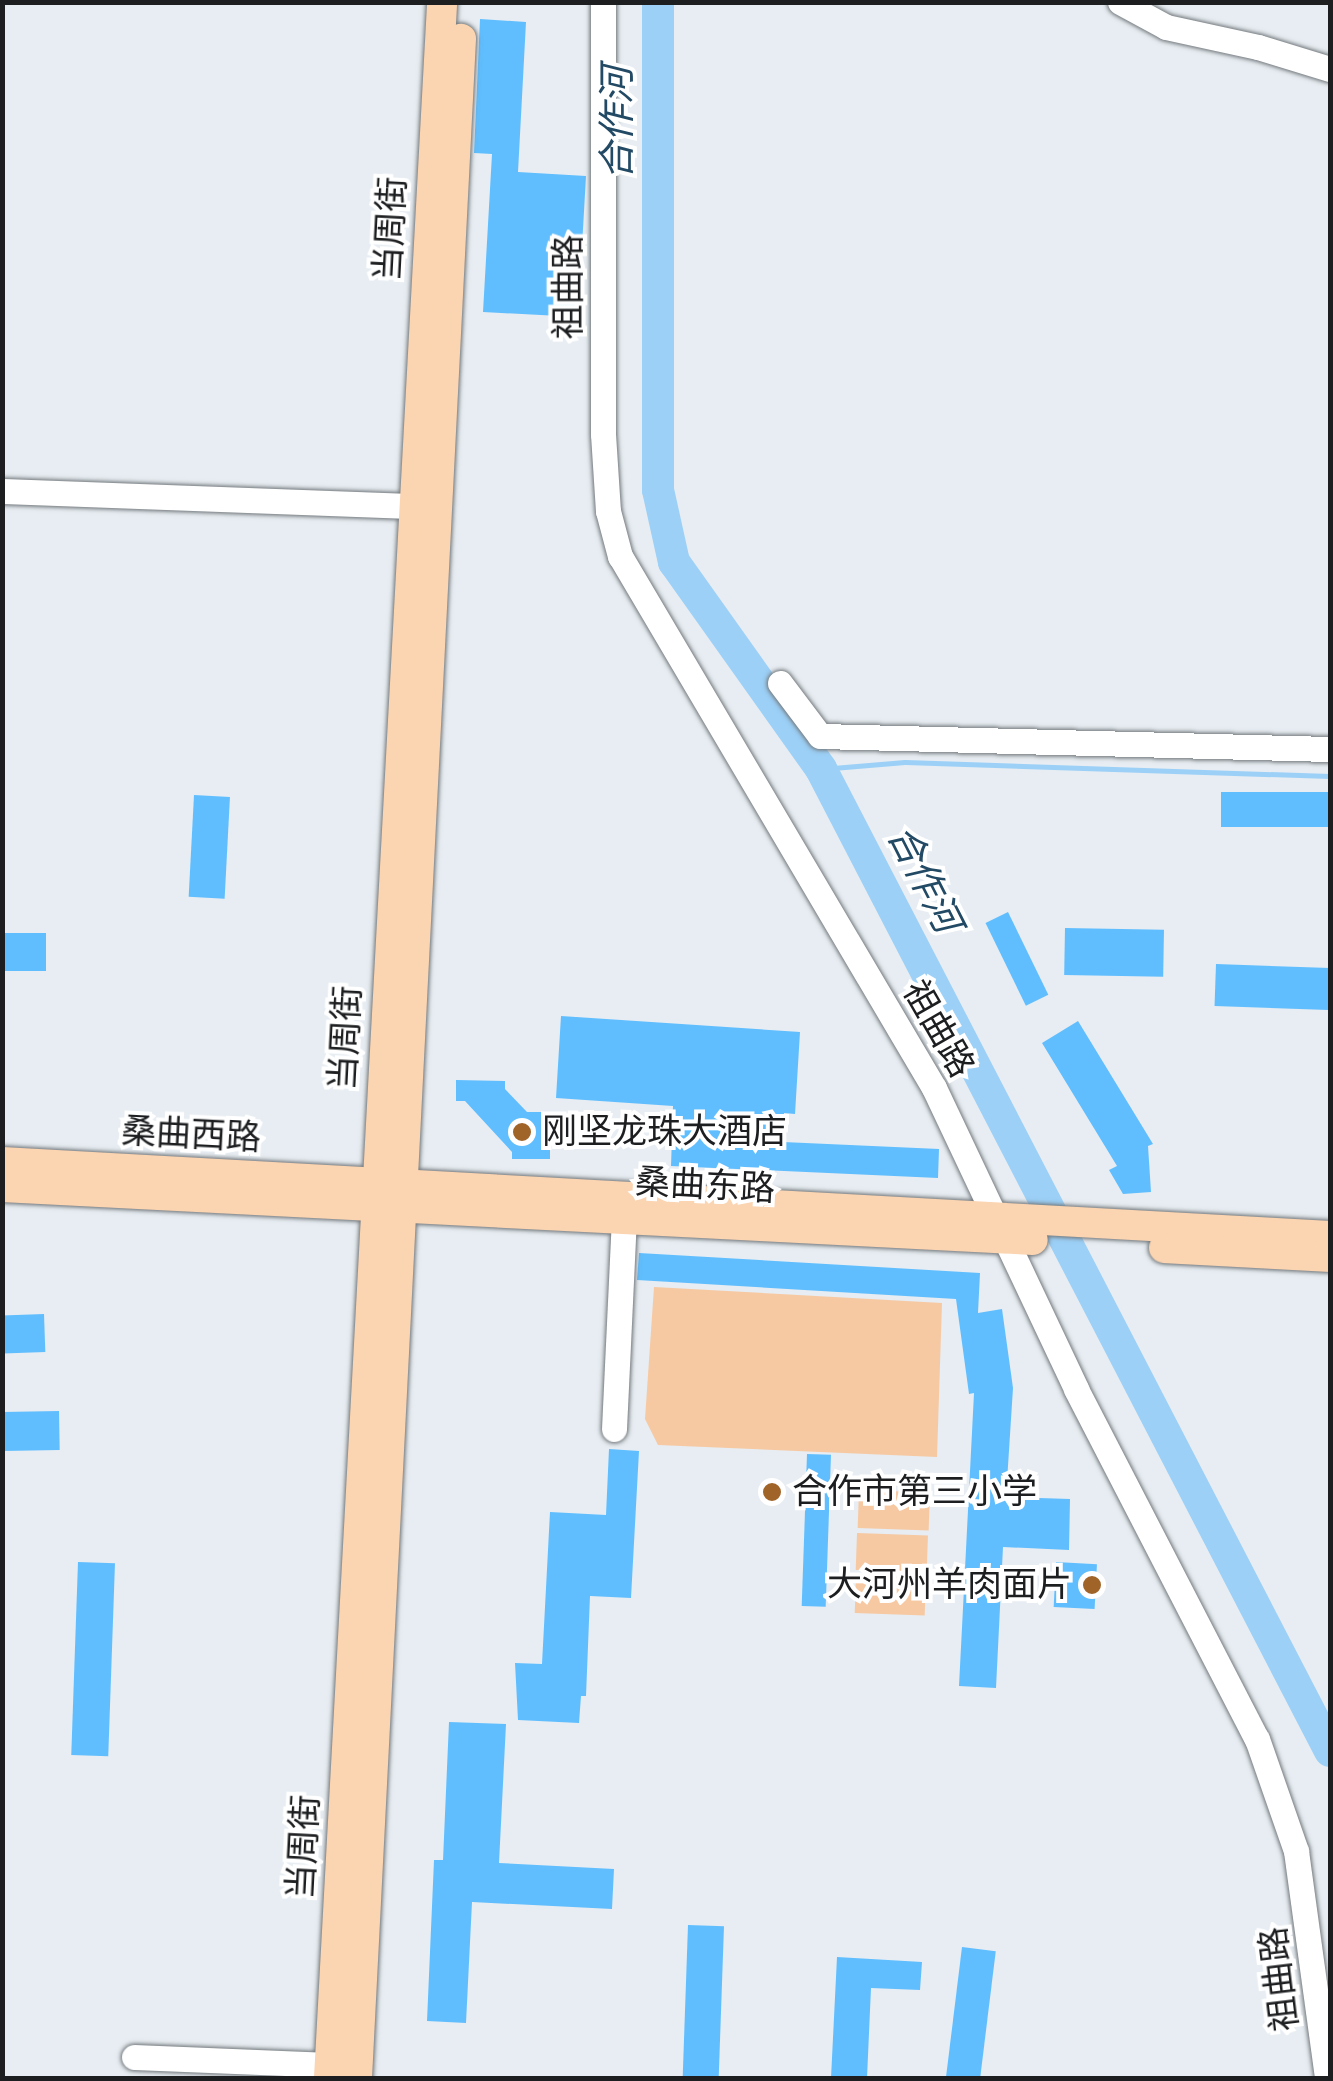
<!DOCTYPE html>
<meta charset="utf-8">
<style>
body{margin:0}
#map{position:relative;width:1333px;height:2081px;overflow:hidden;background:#e7edf2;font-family:Karla,"Noto Sans SC",sans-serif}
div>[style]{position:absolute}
.green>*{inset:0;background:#f6c9a3;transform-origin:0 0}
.stream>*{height:5px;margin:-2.5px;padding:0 2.5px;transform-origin:2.5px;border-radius:2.5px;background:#9cd0f7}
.river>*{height:32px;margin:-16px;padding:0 16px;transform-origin:16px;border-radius:16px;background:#9cd0f7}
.building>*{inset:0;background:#60befe;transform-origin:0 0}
.roads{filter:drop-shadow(0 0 2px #73797d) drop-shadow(0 0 2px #73797d)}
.minor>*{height:25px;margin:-12.5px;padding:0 12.5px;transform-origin:12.5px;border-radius:12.5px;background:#fff}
.major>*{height:30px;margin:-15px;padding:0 15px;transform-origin:15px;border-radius:15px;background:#fbd4b1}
.dots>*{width:28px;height:28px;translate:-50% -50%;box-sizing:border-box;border:5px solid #fff;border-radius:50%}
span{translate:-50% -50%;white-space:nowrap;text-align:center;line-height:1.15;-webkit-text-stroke:8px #fff;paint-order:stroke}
.street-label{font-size:35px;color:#1c1e20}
.poi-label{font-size:35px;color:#1c1e20}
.left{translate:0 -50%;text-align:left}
.right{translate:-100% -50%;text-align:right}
.water-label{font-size:38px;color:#234a65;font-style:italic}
.frame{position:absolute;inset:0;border:5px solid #1c1e20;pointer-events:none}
</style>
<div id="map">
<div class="green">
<div style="clip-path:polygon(654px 1287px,942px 1303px,937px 1457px,658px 1445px,645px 1419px)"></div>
<div style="left:859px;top:1490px;width:71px;height:38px;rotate:2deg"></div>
<div style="left:857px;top:1533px;width:71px;height:37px;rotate:2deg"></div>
<div style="left:856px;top:1576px;width:70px;height:37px;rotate:2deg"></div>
</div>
<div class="stream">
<div style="left:821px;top:769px;width:84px;rotate:-4.8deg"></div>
<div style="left:905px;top:762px;width:425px;rotate:1.9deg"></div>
</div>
<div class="river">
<div style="left:658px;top:2px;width:488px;rotate:90deg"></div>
<div style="left:658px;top:490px;width:74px;rotate:77.5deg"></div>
<div style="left:674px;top:562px;width:254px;rotate:54.6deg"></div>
<div style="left:821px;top:769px;width:1106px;rotate:62.6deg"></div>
</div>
<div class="building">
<div style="clip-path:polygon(480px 19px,526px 22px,518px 172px,586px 176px,578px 317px,483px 312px,492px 154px,474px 153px)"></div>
<div style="left:1330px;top:792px;width:35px;height:109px;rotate:90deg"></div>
<div style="left:194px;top:795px;width:36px;height:102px;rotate:3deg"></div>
<div style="left:1008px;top:912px;width:92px;height:25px;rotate:64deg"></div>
<div style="left:1065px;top:928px;width:99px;height:47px;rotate:1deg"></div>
<div style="left:2px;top:933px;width:44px;height:38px"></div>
<div style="left:1216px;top:964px;width:114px;height:42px;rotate:2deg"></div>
<div style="clip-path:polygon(561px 1016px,800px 1032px,795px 1114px,784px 1113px,783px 1142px,939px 1149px,938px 1178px,671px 1166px,673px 1106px,556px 1098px)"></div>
<div style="clip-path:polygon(1078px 1021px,1153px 1144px,1148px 1146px,1151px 1192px,1123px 1194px,1109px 1170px,1117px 1166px,1042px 1043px)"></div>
<div style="clip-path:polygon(456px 1080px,505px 1081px,505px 1089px,527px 1112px,550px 1112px,550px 1159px,512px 1159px,512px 1152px,465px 1101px,456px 1101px)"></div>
<div style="clip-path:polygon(639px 1253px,980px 1273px,978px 1313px,1002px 1309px,1013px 1388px,1006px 1497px,1070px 1499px,1069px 1550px,1003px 1547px,996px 1688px,959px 1686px,974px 1393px,969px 1394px,956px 1299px,637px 1280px)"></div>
<div style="left:44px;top:1314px;width:38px;height:42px;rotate:88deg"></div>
<div style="left:59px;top:1411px;width:39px;height:57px;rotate:89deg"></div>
<div style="clip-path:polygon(609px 1449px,639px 1451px,631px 1598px,590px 1596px,586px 1696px,581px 1696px,579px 1723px,518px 1720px,515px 1663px,542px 1664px,550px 1512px,606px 1515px)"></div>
<div style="left:807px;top:1454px;width:24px;height:152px;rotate:2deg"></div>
<div style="left:78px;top:1562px;width:37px;height:193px;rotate:2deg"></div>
<div style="left:1056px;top:1562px;width:41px;height:45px;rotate:3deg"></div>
<div style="clip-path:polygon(449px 1722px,506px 1724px,499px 1863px,614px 1869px,612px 1909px,472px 1902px,466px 2023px,427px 2021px,434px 1860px,443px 1860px)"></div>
<div style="left:688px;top:1925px;width:36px;height:153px;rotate:2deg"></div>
<div style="left:962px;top:1947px;width:34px;height:132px;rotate:7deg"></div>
<div style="clip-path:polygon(837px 1957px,922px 1962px,920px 1990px,871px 1988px,867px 2078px,831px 2078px)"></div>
</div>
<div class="roads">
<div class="minor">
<div style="left:603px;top:2px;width:432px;rotate:90deg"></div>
<div style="left:603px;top:434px;width:77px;rotate:86.3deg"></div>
<div style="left:608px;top:511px;width:47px;rotate:75.1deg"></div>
<div style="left:620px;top:556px;width:618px;rotate:59.45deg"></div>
<div style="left:934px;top:1088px;width:333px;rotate:64.7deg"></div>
<div style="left:1076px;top:1389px;width:394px;rotate:62.7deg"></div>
<div style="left:1257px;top:1739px;width:119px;rotate:70.8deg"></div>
<div style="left:1296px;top:1851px;width:229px;rotate:82.2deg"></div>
<div style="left:1120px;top:2px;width:52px;rotate:28.5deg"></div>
<div style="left:1166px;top:27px;width:94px;rotate:12.3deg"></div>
<div style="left:1258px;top:47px;width:75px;rotate:17deg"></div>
<div style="left:2px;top:491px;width:410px;rotate:2.1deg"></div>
<div style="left:780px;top:683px;width:66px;rotate:53deg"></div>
<div style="left:820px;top:736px;width:510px;rotate:1.46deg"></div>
<div style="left:614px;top:1429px;width:210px;rotate:-87.3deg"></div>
<div style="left:134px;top:2057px;width:196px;rotate:2.3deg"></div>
</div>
<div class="major">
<div style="left:2px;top:1162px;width:1330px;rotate:3.19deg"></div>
<div style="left:2px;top:1187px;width:1032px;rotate:2.94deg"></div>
<div style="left:1164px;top:1248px;width:166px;rotate:3.1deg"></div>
<div style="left:329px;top:2078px;width:2079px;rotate:-86.88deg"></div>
<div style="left:357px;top:2078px;width:2042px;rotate:-87.08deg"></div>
</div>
</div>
<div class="dots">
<div style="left:522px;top:1132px;background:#a16428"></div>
<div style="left:772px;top:1492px;background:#a16428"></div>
<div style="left:1092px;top:1585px;background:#a16428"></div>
</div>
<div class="street-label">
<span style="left:391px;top:229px;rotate:-87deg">当周街</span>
<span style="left:569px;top:287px;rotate:-90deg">祖曲路</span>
<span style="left:938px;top:1029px;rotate:60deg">祖曲路</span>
<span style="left:346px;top:1038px;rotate:-87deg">当周街</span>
<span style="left:191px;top:1135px;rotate:3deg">桑曲西路</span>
<span style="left:705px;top:1186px;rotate:3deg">桑曲东路</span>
<span style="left:304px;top:1847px;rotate:-87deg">当周街</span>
<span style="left:1280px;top:1979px;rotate:-97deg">祖曲路</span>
</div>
<div class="poi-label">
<span class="left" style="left:542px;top:1132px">刚坚龙珠大酒店</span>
<span class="left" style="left:792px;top:1492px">合作市第三小学</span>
<span class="right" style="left:1072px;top:1585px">大河州羊肉面片</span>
</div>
<div class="water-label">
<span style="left:618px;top:123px;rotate:-90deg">合作河</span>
<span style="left:924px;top:879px;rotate:63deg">合作河</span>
</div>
<div class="frame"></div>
</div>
